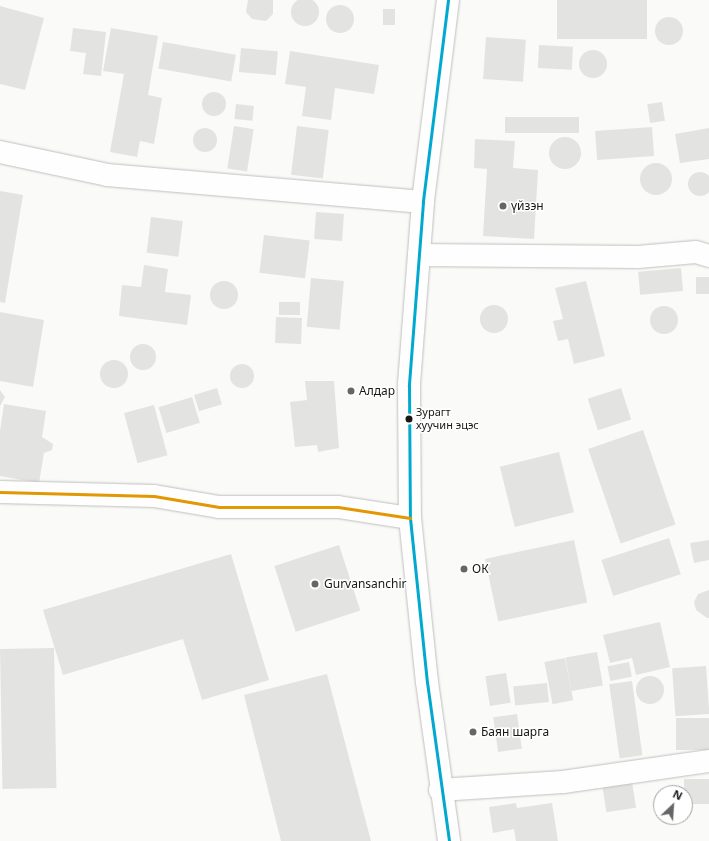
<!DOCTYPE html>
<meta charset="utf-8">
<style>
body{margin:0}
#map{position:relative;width:709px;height:841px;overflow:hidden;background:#fafbf8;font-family:"Noto Sans",sans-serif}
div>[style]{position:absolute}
.building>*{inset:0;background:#e3e3e2;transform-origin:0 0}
.round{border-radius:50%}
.roads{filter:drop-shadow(0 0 1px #bfbfbd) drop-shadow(0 0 1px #bfbfbd)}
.minor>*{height:22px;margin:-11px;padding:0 11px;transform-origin:11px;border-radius:11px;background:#fefefe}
.secondary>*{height:22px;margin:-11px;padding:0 11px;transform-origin:11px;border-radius:11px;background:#fefefe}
.bus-1>*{height:3px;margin:-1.5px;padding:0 1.5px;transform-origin:1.5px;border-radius:1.5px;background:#00a9ce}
.bus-2>*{height:3px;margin:-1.5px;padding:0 1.5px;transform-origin:1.5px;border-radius:1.5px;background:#e19802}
.dots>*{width:11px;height:11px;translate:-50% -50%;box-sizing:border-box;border:2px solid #fff;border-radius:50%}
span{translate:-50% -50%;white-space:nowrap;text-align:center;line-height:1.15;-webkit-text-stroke:3px #fff;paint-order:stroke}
.bus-label{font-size:11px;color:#171716}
.left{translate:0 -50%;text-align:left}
.poi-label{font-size:12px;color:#171716}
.north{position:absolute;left:653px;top:785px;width:40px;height:40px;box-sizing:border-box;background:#fff;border:1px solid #a2a2a2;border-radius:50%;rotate:25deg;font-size:11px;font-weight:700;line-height:16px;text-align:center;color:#171716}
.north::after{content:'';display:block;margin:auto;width:14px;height:18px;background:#666765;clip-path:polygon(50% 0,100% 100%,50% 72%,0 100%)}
</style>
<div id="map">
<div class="building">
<div class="round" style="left:291px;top:-2px;width:28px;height:28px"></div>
<div style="clip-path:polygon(248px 0,273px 0,273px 14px,266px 21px,252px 19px,246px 12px)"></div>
<div style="left:557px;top:0;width:90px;height:39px"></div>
<div class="round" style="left:326px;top:5px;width:28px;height:28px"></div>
<div style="clip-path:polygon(0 6px,44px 18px,25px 90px,0 84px)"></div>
<div style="left:383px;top:9px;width:12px;height:16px"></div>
<div class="round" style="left:655px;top:17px;width:28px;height:28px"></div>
<div style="clip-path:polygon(73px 28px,106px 32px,101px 76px,83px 74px,86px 53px,70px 51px)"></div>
<div style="clip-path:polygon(111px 28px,158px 36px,148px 95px,162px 98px,154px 144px,140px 141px,137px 157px,110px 152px,124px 74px,103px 71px)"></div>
<div style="left:486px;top:37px;width:40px;height:42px;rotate:4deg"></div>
<div style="left:163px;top:42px;width:74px;height:27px;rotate:10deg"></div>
<div style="left:539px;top:45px;width:34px;height:23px;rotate:3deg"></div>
<div style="left:241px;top:48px;width:37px;height:24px;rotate:5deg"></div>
<div class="round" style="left:579px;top:50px;width:28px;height:28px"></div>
<div style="clip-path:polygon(290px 51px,379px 65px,374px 94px,335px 88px,331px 120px,302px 116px,306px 87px,285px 84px)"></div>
<div class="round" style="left:202px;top:92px;width:24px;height:24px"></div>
<div style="left:662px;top:102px;width:19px;height:15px;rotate:81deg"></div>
<div style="left:236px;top:104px;width:18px;height:15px;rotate:6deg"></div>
<div style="left:505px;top:117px;width:74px;height:16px"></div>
<div style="left:234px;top:126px;width:20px;height:43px;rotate:9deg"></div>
<div style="left:297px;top:126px;width:32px;height:49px;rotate:7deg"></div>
<div style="left:652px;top:127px;width:29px;height:57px;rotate:86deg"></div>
<div class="round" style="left:193px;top:128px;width:24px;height:24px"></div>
<div style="clip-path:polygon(709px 128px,709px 159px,680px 163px,675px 134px)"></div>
<div class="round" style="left:549px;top:137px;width:32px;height:32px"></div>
<div style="clip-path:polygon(475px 139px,515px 141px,513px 168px,538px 170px,534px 239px,483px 236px,487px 169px,474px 168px)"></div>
<div class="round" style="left:640px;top:163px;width:32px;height:32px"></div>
<div class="round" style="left:688px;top:172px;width:24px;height:24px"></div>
<div style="clip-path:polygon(0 191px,23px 195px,5px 303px,0 302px)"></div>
<div style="left:316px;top:212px;width:28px;height:27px;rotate:4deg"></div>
<div style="left:151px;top:217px;width:32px;height:36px;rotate:7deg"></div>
<div style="left:264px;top:235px;width:46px;height:38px;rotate:7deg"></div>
<div style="clip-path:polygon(144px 265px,168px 269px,165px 292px,191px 295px,187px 325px,119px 316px,122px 285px,141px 287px)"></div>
<div style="left:681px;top:268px;width:23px;height:43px;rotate:85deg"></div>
<div style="left:696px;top:277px;width:13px;height:17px"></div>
<div style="left:311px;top:278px;width:33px;height:49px;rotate:5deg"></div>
<div class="round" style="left:210px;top:281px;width:28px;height:28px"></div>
<div style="clip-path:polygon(586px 281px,605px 356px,574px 364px,568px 339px,558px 341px,553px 321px,563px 319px,555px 288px)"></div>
<div style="left:279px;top:302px;width:21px;height:13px"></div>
<div class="round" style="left:480px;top:305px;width:28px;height:28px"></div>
<div class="round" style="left:650px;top:306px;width:28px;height:28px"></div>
<div style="clip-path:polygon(0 312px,44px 320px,33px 387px,0 381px)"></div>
<div style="left:276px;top:317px;width:26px;height:26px;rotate:2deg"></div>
<div class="round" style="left:130px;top:344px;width:26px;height:26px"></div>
<div class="round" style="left:100px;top:360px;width:28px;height:28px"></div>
<div class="round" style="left:230px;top:364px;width:24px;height:24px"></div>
<div style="clip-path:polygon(305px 381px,334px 381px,339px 448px,318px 452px,317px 445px,295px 447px,290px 402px,307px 400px)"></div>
<div style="left:217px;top:388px;width:17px;height:24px;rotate:73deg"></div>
<div style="left:621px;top:388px;width:33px;height:35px;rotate:72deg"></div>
<div style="clip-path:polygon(0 390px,5px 397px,0 406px)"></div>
<div style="left:192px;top:397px;width:27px;height:35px;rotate:73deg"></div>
<div style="clip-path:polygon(4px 404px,46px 411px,42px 437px,53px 444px,52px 450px,44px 453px,39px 483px,0 476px,0 431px)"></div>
<div style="left:154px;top:405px;width:52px;height:31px;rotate:75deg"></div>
<div style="left:643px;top:430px;width:100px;height:58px;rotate:71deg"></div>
<div style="left:559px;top:452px;width:62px;height:61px;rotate:76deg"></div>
<div style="left:669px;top:538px;width:38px;height:71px;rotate:72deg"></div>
<div style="left:574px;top:540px;width:64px;height:91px;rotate:78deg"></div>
<div style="clip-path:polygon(709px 540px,709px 560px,694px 563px,690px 543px)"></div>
<div style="left:339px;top:545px;width:69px;height:68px;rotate:72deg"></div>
<div style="clip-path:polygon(231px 554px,269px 680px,202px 700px,183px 639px,63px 675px,43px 610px)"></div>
<div style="clip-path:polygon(709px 590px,709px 618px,707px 618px,696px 610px,694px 602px,698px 594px)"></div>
<div style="clip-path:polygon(660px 622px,670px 667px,636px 675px,632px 658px,610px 663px,603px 635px)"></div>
<div style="left:54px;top:648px;width:140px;height:54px;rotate:89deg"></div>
<div style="left:597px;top:652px;width:34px;height:32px;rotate:80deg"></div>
<div style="left:565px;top:658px;width:43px;height:21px;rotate:79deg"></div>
<div style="left:629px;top:662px;width:15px;height:22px;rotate:79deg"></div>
<div style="left:706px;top:666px;width:48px;height:34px;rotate:86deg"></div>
<div style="left:506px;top:673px;width:30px;height:21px;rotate:81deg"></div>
<div style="clip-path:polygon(327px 674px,371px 841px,281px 841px,244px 695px)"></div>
<div class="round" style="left:636px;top:676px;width:28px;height:28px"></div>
<div style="left:632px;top:681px;width:75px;height:23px;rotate:82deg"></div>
<div style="left:547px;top:683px;width:19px;height:34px;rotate:84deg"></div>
<div style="left:517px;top:714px;width:35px;height:24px;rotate:82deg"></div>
<div style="left:709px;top:718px;width:32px;height:33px;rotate:90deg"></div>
<div style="left:709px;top:779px;width:25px;height:25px;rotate:90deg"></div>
<div style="left:632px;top:782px;width:26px;height:30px;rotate:81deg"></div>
<div style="clip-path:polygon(516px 803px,517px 808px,552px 803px,558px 841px,516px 841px,514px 829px,493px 833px,489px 807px)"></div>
</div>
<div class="roads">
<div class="minor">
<div style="left:0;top:152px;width:109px;rotate:12.1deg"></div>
<div style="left:107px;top:175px;width:317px;rotate:4.9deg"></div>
<div style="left:419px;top:255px;width:219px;rotate:0.5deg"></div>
<div style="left:638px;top:257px;width:58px;rotate:-4.9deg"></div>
<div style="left:696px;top:252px;width:14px;rotate:17deg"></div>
<div style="left:0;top:492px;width:154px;rotate:1.5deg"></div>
<div style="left:154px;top:496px;width:66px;rotate:9.6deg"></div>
<div style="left:219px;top:507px;width:119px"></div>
<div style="left:338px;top:507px;width:73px;rotate:8.7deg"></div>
<div style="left:440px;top:790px;width:123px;rotate:-3.7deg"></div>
<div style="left:563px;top:782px;width:148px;rotate:-8.2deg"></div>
</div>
<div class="secondary">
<div style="left:448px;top:0;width:204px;rotate:97.1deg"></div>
<div style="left:423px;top:202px;width:185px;rotate:94.4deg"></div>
<div style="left:409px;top:386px;width:132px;rotate:89.6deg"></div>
<div style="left:410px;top:518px;width:165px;rotate:84.1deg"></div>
<div style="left:427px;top:682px;width:161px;rotate:82.1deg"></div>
</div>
</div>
<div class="bus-1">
<div style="left:448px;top:0;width:204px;rotate:97.1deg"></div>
<div style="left:423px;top:202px;width:185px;rotate:94.4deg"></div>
<div style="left:409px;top:386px;width:132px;rotate:89.6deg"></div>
<div style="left:410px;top:518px;width:165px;rotate:84.1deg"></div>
<div style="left:427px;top:682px;width:161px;rotate:82.1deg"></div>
</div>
<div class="bus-2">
<div style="left:0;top:492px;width:154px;rotate:1.5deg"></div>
<div style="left:154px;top:496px;width:66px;rotate:9.6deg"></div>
<div style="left:219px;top:507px;width:119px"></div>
<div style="left:338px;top:507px;width:73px;rotate:8.7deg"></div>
</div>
<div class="dots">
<div style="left:503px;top:206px;background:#666765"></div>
<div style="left:351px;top:391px;background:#666765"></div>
<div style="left:409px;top:419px;background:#171716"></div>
<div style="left:464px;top:569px;background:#666765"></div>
<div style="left:315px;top:584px;background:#666765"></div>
<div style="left:473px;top:732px;background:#666765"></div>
</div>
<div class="bus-label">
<span class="left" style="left:416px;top:419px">Зурагт<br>хуучин эцэс</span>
</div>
<div class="poi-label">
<span class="left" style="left:511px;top:206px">үйзэн</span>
<span class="left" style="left:359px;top:391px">Алдар</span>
<span class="left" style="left:472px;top:569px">ОК</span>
<span class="left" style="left:324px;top:584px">Gurvansanchir</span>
<span class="left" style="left:481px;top:732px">Баян шарга</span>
</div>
<div class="north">N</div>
</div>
